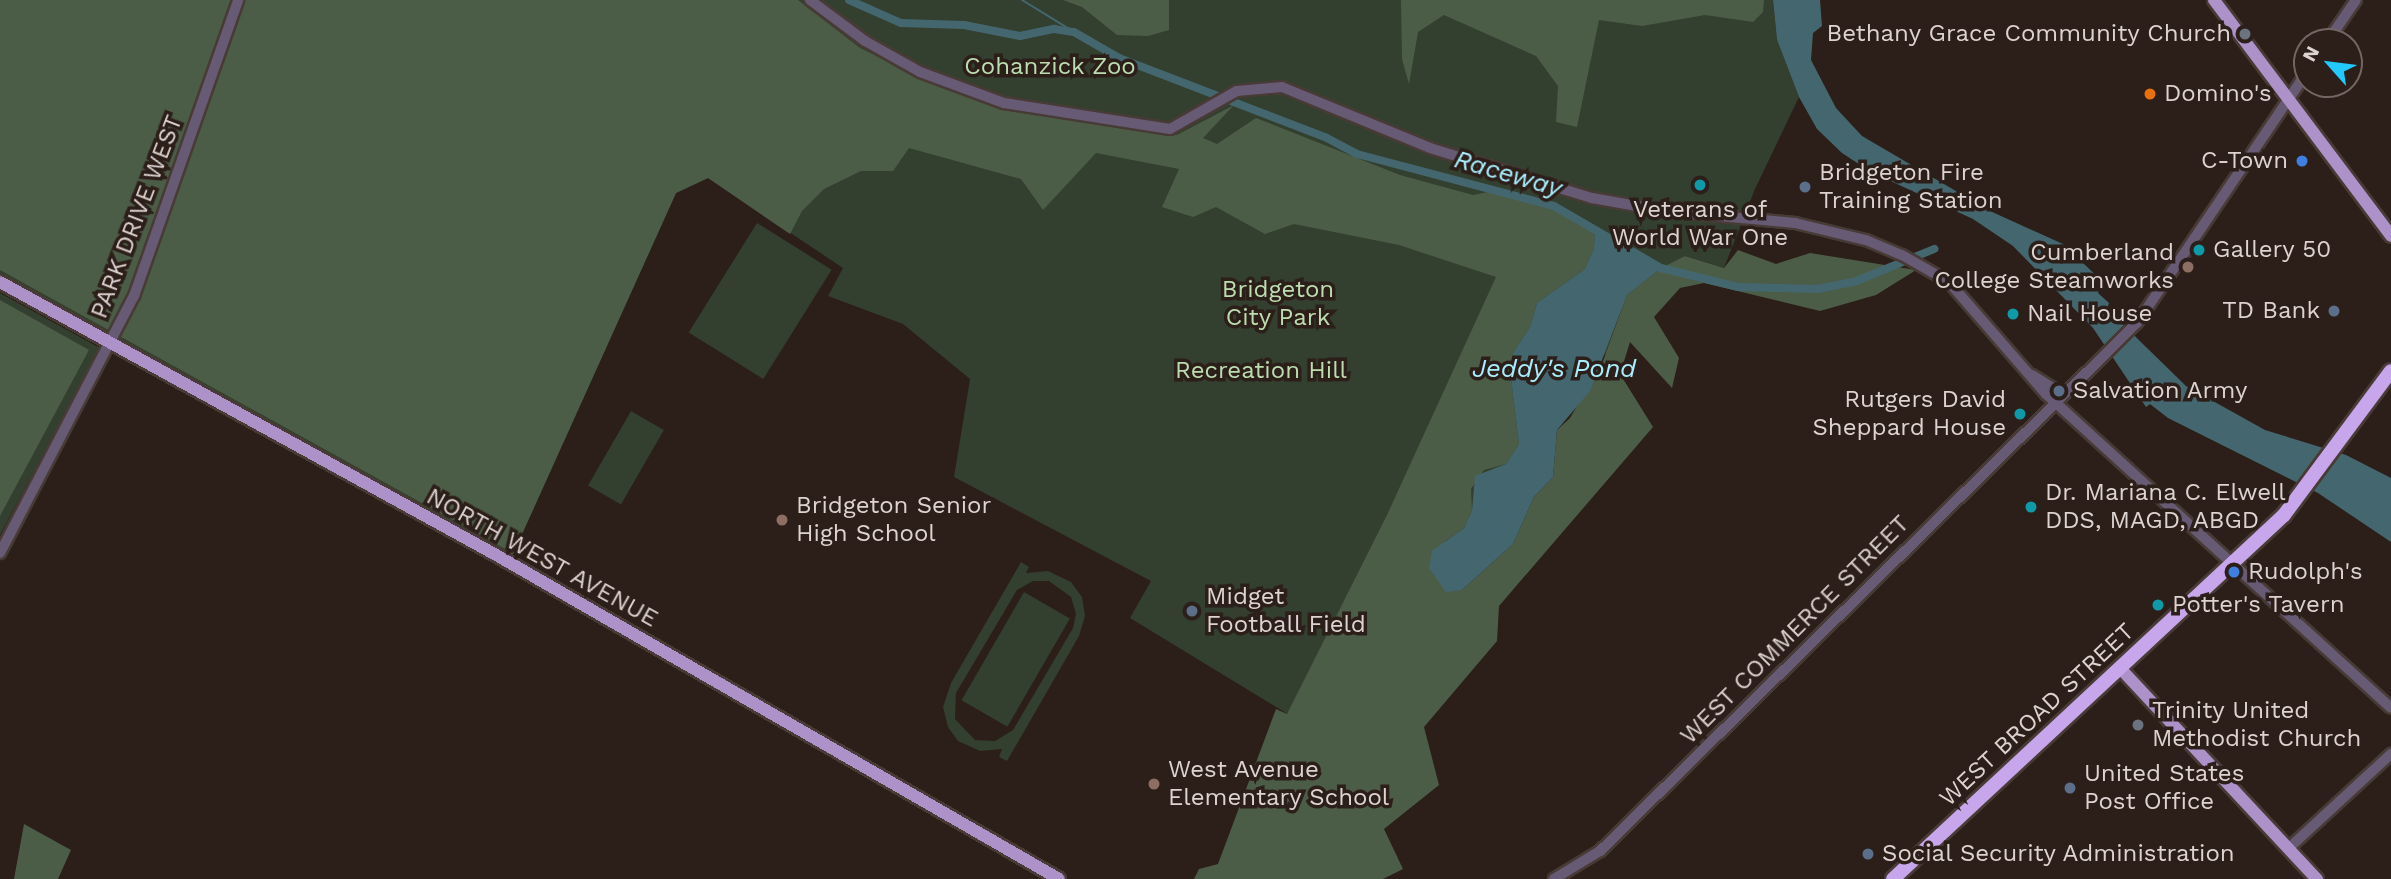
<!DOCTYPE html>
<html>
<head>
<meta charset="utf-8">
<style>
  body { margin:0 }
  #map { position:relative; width:2391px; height:879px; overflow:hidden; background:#2c1e19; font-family:"Work Sans",sans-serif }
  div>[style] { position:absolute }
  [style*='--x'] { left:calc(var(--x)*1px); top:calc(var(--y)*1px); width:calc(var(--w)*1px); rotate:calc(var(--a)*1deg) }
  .green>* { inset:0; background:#333f2f; transform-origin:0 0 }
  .forest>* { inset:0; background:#4c5d47 }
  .water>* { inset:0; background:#44676f }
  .stream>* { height:2px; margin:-1px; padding:0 1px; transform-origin:1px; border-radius:1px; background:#44676f }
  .canal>* { height:8px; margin:-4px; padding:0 4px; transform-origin:4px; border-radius:4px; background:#44676f }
  .roads { filter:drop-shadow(2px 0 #483b36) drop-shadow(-2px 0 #483b36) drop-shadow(0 2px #483b36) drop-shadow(0 -2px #483b36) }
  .minor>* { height:10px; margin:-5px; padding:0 5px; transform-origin:5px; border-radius:5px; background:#675a75 }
  .major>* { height:12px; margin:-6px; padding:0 6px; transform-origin:6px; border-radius:6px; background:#ad91c9 }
  .highway>* { height:14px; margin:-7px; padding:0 7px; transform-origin:7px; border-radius:7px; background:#c8a6eb }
  .dots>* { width:19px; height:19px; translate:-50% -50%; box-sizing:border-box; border:4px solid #2c1e19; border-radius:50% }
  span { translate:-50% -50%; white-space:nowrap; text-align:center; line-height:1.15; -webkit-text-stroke:7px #2c1e19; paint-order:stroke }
  .poi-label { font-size:24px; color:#ddd3d0 }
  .right { translate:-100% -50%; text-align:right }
  .left { translate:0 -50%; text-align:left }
  .park-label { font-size:24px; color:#bbddaf }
  .street-label { font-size:24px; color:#ddd3d0 }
  .water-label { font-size:26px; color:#a9eefe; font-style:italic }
  .north { position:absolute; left:2293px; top:28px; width:70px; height:70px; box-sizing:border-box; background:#2c1e19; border:2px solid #736662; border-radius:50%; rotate:298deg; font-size:19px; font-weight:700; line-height:28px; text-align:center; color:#ddd3d0 }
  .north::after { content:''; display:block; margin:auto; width:24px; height:32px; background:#22c9fe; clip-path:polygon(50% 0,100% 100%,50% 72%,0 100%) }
</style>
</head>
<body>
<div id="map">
  <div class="green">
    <div style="clip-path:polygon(0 0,1773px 0,1777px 40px,1799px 97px,1755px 189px,1724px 268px,1685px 256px,1304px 724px,1130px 618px,1151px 581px,954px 477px,970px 379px,903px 324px,828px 296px,843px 268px,708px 178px,676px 193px,509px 563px,0 281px)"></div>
    <div style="left:757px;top:223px;width:88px;height:129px;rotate:32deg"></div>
    <div style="clip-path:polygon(0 293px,100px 348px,0 535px)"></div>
    <div style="left:631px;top:411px;width:38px;height:86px;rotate:30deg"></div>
    <div style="clip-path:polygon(evenodd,1021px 562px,1029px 567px,1026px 573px,1048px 571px,1071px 582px,1082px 597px,1085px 616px,1079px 636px,1007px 761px,999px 757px,1002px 749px,980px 751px,958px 741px,948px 727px,943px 707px,951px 683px,1021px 562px,1049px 581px,1071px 597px,1076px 614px,1073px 628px,1013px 730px,995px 741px,975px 740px,955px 719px,956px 693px,1017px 590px,1033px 581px,1049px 581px)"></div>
    <div style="left:1024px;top:592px;width:53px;height:125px;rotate:30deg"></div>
  </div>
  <div class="forest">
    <div style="clip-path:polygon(0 0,798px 0,860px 48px,926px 80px,999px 107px,1177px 135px,1234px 105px,1203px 138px,1217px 144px,1256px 118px,1400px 175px,1473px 195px,1488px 192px,1554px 206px,1595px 230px,1594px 248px,1585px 269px,1537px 303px,1530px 327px,1513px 353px,1510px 371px,1519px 444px,1506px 464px,1484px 470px,1471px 489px,1472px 511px,1464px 528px,1444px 542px,1462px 590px,1513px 544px,1534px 497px,1553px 477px,1557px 430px,1570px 418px,1603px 361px,1627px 295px,1661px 268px,1685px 256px,1724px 268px,1738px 250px,1776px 264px,1810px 253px,1916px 270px,1876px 295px,1820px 311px,1704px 283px,1680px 288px,1654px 317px,1679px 358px,1672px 388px,1630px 342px,1620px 374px,1653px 427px,1499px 606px,1497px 641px,1424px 727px,1439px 785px,1384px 829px,1403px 869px,1383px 879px,1194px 879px,1199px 869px,1218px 864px,1276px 709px,1287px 714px,1387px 515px,1496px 277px,1399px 245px,1294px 224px,1265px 234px,1216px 207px,1193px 217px,1162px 207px,1179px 169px,1096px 153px,1043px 210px,1021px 179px,909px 148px,893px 171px,861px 171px,824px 189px,802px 211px,790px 234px,708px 178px,676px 193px,509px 563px,507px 550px,0 270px)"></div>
    <div style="clip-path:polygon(1063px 0,1169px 0,1169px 30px,1148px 36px,1117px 35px,1082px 7px)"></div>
    <div style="clip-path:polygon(1401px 0,1764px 0,1763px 12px,1753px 22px,1705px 15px,1642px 26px,1599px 20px,1577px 127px,1556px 122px,1558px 86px,1536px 56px,1444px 15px,1418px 32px,1409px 84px,1402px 59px)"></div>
    <div style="clip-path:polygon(0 300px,89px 350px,0 516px)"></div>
    <div style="clip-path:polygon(24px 824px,71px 850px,58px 879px,14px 879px)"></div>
  </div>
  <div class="water">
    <div style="clip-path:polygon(1773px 0,1820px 0,1822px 26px,1813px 33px,1811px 60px,1836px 108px,1862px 136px,1990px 211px,2063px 244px,2103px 282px,2098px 293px,2109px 303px,2107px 309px,2186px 386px,2265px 430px,2346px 455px,2391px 478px,2391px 542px,2318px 493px,2168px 418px,2150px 404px,2146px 407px,2093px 328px,2013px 246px,1973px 219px,1871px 172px,1842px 153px,1817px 129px,1799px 97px,1777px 40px)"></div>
    <div style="clip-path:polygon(1595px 230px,1661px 268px,1627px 295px,1590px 391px,1557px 430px,1553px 477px,1534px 497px,1513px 544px,1462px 590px,1446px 592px,1429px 568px,1432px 551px,1464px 528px,1472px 511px,1475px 476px,1506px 464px,1519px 444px,1510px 371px,1513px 353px,1530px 327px,1537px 303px,1585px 269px,1594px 248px)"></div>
  </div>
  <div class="stream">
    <div style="--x:1022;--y:0;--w:61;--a:31.6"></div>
  </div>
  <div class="canal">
    <div style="--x:849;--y:0;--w:57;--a:23.9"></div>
    <div style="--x:901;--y:23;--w:63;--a:1.8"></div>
    <div style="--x:964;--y:25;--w:57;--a:11.1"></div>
    <div style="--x:1020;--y:36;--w:35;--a:-12"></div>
    <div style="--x:1054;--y:29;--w:20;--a:9"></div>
    <div style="--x:1074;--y:32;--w:52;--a:30"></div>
    <div style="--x:1119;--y:58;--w:221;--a:21"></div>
    <div style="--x:1325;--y:137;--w:36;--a:28"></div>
    <div style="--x:1357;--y:154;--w:204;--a:14.8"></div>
    <div style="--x:1554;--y:206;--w:124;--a:30.1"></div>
    <div style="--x:1661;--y:268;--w:79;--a:13.9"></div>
    <div style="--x:1738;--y:287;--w:79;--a:1.5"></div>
    <div style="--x:1817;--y:289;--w:38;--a:-11"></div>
    <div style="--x:1854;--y:282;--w:87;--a:-22.4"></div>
  </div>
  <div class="roads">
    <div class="minor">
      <div style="--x:810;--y:0;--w:69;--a:36.7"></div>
      <div style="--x:865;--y:41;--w:63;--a:29.4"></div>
      <div style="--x:920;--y:72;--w:90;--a:20.3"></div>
      <div style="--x:1004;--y:103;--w:168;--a:8.9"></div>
      <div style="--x:1170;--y:129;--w:77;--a:-29.6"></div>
      <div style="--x:1237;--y:91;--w:45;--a:-5.1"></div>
      <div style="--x:1282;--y:87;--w:160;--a:22.4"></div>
      <div style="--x:1430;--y:148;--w:170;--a:17.2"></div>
      <div style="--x:1592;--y:198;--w:74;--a:10.1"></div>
      <div style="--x:1665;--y:211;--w:131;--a:5.3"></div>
      <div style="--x:1795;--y:223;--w:73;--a:13.5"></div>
      <div style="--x:1866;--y:240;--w:39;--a:23"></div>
      <div style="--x:1902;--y:255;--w:54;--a:29.9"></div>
      <div style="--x:1949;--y:282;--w:148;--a:49.1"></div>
      <div style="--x:2046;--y:394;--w:466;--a:42.3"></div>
      <div style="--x:2327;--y:42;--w:51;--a:-55.4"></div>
      <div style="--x:2032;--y:375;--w:25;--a:32"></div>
      <div style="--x:2053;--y:388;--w:14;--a:73"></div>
      <div style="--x:0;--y:553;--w:290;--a:-62.5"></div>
      <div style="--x:134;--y:296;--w:314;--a:-70.6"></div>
      <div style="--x:2289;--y:848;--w:139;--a:-42.7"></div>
      <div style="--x:1554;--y:879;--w:54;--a:-31.3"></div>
      <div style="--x:1600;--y:851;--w:753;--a:-44.52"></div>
      <div style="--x:2137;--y:323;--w:303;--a:-55.9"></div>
    </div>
    <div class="major">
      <div style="--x:2214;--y:0;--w:295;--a:53.1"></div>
      <div style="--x:0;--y:282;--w:568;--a:28.82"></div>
      <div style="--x:498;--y:556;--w:647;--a:29.93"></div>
      <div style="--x:2120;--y:668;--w:289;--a:47"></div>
    </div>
    <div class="highway">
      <div style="--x:1893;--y:879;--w:534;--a:-42.95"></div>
      <div style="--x:2284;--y:515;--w:179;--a:-53.4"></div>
    </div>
  </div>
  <div class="dots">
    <div style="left:2245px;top:34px;background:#6b7280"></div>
    <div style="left:2150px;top:94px;background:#e8710a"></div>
    <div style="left:2302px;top:161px;background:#3f7fe0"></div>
    <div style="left:1700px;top:185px;background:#0f9aa8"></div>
    <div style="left:1805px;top:187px;background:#5c6f8a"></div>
    <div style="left:2199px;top:250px;background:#0f9aa8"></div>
    <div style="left:2188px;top:267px;background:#8d6e63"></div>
    <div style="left:2334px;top:311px;background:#5c6f8a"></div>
    <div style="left:2013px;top:314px;background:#0f9aa8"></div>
    <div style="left:2059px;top:391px;background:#5c6f8a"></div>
    <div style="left:2020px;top:414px;background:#0f9aa8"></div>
    <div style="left:2031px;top:507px;background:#0f9aa8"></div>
    <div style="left:782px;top:520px;background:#8d6e63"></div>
    <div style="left:2234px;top:572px;background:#3f7fe0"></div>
    <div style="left:2158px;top:605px;background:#0f9aa8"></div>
    <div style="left:1192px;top:611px;background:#5c6f8a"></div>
    <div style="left:2138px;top:725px;background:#6b7280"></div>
    <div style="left:1154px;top:784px;background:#8d6e63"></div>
    <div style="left:2070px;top:788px;background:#5c6f8a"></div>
    <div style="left:1868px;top:854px;background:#5c6f8a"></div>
  </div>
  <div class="poi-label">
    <span class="right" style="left:2231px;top:34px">Bethany Grace Community Church</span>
    <span class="left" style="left:2164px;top:94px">Domino's</span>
    <span class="right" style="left:2288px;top:161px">C-Town</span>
    <span class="left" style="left:1819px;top:187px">Bridgeton Fire<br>Training Station</span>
    <span style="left:1700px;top:224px">Veterans of<br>World War One</span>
    <span class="left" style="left:2213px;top:250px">Gallery 50</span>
    <span class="right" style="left:2174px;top:267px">Cumberland<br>College Steamworks</span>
    <span class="right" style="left:2320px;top:311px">TD Bank</span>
    <span class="left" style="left:2027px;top:314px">Nail House</span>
    <span class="left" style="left:2073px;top:391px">Salvation Army</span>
    <span class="right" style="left:2006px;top:414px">Rutgers David<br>Sheppard House</span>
    <span class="left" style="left:2045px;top:507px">Dr. Mariana C. Elwell<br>DDS, MAGD, ABGD</span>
    <span class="left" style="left:796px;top:520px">Bridgeton Senior<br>High School</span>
    <span class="left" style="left:2248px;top:572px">Rudolph's</span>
    <span class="left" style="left:1206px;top:611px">Midget<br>Football Field</span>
    <span class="left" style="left:2172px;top:605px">Potter's Tavern</span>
    <span class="left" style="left:2152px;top:725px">Trinity United<br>Methodist Church</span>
    <span class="left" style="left:1168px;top:784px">West Avenue<br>Elementary School</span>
    <span class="left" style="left:2084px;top:788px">United States<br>Post Office</span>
    <span class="left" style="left:1882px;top:854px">Social Security Administration</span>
  </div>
  <div class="park-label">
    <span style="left:1050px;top:67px">Cohanzick Zoo</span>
    <span style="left:1278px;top:304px">Bridgeton<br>City Park</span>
    <span style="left:1261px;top:371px">Recreation Hill</span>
  </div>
  <div class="street-label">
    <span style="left:137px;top:217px;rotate:-69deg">PARK DRIVE WEST</span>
    <span style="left:542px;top:558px;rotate:29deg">NORTH WEST AVENUE</span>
    <span style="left:1795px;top:630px;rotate:-45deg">WEST COMMERCE STREET</span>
    <span style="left:2037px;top:715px;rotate:-43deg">WEST BROAD STREET</span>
  </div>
  <div class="water-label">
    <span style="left:1508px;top:174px;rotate:16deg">Raceway</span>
    <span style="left:1554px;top:369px">Jeddy's Pond</span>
  </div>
  <div class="north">N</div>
</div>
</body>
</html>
